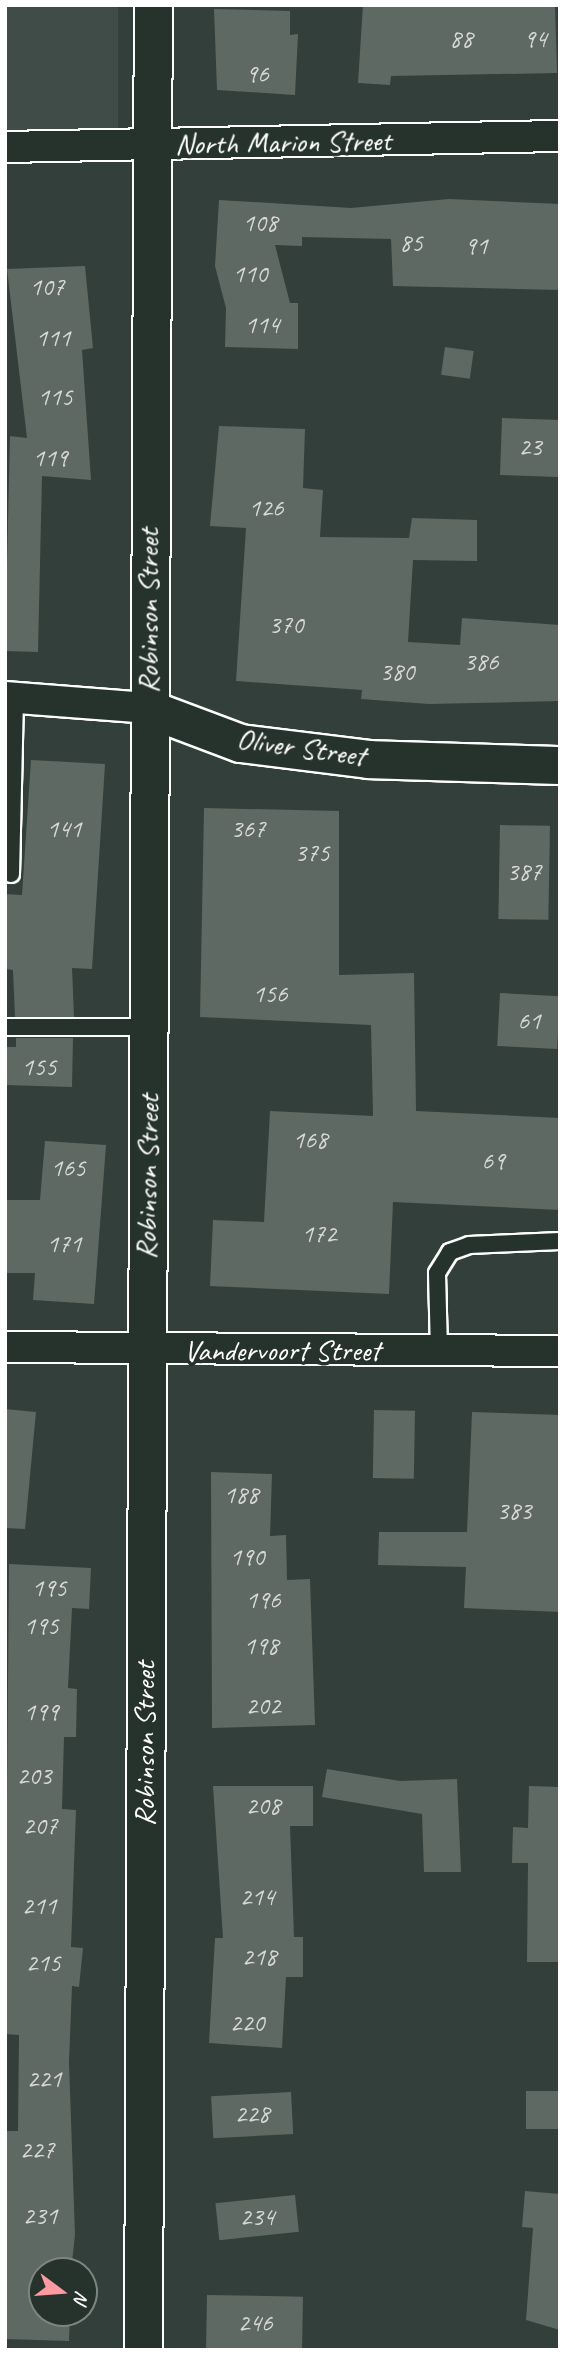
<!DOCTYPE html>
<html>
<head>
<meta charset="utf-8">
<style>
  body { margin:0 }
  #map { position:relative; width:565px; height:2355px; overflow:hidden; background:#333f3a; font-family:Caveat,sans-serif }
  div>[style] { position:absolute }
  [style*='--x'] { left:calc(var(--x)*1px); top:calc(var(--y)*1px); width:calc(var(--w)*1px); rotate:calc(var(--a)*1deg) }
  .built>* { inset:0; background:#404c47; transform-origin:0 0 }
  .building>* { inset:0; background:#5f6964; transform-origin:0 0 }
  .roads { filter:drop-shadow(2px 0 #fff) drop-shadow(-2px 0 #fff) drop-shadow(0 2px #fff) drop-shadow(0 -2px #fff) }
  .service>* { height:16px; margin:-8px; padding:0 8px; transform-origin:8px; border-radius:8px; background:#26332d }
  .minor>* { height:30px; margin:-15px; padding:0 15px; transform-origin:15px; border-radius:15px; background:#26332d }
  .tertiary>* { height:37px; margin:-18.5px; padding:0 18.5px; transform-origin:18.5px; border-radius:18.5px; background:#26332d }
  span { translate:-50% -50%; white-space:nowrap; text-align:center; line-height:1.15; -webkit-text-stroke:7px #26332d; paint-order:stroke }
  .number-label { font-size:26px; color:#d7dad8 }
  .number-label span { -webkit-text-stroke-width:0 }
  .street-label { font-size:30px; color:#fff }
  .frame { position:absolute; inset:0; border:7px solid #fff; pointer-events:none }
  .north { position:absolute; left:28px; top:2257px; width:70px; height:70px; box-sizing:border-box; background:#26332d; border:2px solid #7d8581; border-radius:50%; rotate:106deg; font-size:19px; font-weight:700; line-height:28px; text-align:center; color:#fff }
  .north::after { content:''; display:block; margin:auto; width:24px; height:32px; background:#ff9aa2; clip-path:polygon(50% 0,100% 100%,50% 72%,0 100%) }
</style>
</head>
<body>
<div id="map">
  <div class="built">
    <div style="left:5px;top:5px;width:113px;height:138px"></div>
  </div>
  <div class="building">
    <div style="clip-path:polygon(363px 5px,555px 5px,557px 73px,391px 76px,390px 85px,358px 83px)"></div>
    <div style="clip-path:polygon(214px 9px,290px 11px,290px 35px,298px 34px,295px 95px,217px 90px)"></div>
    <div style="clip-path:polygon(449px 199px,560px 204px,560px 290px,393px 286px,391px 239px,302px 237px,302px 246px,275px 245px,290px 303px,298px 303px,298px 349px,225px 347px,226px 308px,215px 266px,219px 200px,351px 208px)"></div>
    <div style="clip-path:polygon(85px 266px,93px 348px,82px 350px,91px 480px,42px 476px,38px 652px,5px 651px,10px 436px,27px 438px,7px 269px)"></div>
    <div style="left:445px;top:347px;width:29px;height:28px;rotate:8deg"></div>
    <div style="left:502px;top:418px;width:58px;height:57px;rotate:2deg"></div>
    <div style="clip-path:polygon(219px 426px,305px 429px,303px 488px,323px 490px,320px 537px,409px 538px,412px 518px,477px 520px,477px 561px,413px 560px,408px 642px,460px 645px,462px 618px,560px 625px,560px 701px,429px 704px,361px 699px,362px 690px,236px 681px,246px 528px,210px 526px)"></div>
    <div style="clip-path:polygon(31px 760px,105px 764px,92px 969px,72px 968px,74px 1017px,15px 1017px,13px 970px,5px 969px,5px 894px,22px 895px)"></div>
    <div style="clip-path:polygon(204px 808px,339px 811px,339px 975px,414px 973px,416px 1111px,560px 1118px,560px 1210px,393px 1202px,389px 1294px,210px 1286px,213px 1220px,264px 1222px,270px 1111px,373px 1116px,371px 1025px,200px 1017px)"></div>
    <div style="left:500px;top:825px;width:50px;height:94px;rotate:1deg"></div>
    <div style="left:500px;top:993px;width:60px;height:53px;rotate:3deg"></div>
    <div style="clip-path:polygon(16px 1038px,73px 1038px,72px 1087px,5px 1085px,5px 1047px,16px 1047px)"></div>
    <div style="clip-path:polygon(45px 1141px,106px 1145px,94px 1304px,33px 1300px,35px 1273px,5px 1273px,5px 1200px,40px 1200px)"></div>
    <div style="clip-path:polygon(5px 1409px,36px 1412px,25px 1529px,5px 1528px)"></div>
    <div style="left:374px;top:1410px;width:41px;height:68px;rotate:1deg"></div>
    <div style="clip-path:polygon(472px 1412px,560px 1415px,560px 1612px,464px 1608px,466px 1567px,378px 1565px,379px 1532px,467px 1532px)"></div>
    <div style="clip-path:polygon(211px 1472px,272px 1474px,270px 1536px,286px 1535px,287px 1580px,310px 1579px,315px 1725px,212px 1728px)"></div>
    <div style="clip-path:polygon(9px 1564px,91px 1568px,89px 1609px,72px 1608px,68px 1688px,77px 1689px,76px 1737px,64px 1737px,62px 1809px,76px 1810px,71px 1947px,83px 1948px,79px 1987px,72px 1986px,69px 2062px,75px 2235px,71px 2271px,42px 2271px,42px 2313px,70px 2313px,69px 2341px,5px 2339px,5px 2131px,18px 2131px,19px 2035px,5px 2034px)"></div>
    <div style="clip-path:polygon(327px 1769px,400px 1781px,457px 1779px,461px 1872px,424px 1872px,422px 1814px,322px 1797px)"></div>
    <div style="clip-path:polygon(213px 1786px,313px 1786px,313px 1826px,290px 1826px,294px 1937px,303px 1937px,303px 1977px,286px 1977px,282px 2048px,209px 2043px,215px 1938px,223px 1938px)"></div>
    <div style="clip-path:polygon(529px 1786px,560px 1787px,560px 1962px,527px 1962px,528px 1863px,512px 1863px,513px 1827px,528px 1828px)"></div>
    <div style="left:526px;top:2091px;width:34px;height:38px"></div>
    <div style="left:291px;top:2092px;width:42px;height:80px;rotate:87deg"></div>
    <div style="clip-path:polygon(525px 2191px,560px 2194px,560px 2330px,526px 2320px,533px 2228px,522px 2227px)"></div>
    <div style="left:295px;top:2195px;width:37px;height:80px;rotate:84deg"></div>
    <div style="left:207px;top:2295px;width:96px;height:55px;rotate:1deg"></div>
  </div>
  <div class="roads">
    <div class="service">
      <div style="--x:11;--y:874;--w:177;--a:-88.7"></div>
      <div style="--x:5;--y:1027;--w:145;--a:0"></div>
      <div style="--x:439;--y:1350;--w:77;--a:-91.5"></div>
      <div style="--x:437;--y:1273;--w:25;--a:-58"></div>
      <div style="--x:450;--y:1252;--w:20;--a:-20"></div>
      <div style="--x:469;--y:1245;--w:91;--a:-2.5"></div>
    </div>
    <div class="minor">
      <div style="--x:5;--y:147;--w:555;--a:-1.14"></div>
      <div style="--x:5;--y:697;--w:142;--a:4.4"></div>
      <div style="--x:5;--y:1347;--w:555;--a:0.41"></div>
    </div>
    <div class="tertiary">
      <div style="--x:147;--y:708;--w:99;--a:20.6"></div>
      <div style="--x:240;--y:743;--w:129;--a:7.1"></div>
      <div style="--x:368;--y:759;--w:192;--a:1.8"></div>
      <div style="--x:143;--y:2350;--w:2345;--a:-89.76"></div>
    </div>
  </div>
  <div class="number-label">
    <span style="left:461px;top:39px">88</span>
    <span style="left:535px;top:39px">94</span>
    <span style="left:257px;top:74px">96</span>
    <span style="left:260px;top:223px">108</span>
    <span style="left:411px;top:243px">85</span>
    <span style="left:476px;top:246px">91</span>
    <span style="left:250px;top:274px">110</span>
    <span style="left:47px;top:287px">107</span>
    <span style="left:262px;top:325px">114</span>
    <span style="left:53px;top:338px">111</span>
    <span style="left:55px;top:397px">115</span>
    <span style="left:530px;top:447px">23</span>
    <span style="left:50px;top:458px">119</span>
    <span style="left:266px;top:508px">126</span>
    <span style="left:286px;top:625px">370</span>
    <span style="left:481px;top:662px">386</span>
    <span style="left:397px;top:672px">380</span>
    <span style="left:64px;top:829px">141</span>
    <span style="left:248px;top:829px">367</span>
    <span style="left:312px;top:853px">375</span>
    <span style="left:524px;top:872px">387</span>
    <span style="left:270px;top:994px">156</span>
    <span style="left:529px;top:1021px">61</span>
    <span style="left:39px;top:1067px">155</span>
    <span style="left:310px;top:1140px">168</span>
    <span style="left:493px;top:1161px">69</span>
    <span style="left:68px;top:1168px">165</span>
    <span style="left:319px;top:1234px">172</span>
    <span style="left:64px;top:1244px">171</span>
    <span style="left:241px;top:1495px">188</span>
    <span style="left:514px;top:1511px">383</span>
    <span style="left:247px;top:1557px">190</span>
    <span style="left:49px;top:1588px">195</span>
    <span style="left:263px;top:1600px">196</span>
    <span style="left:41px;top:1626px">195</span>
    <span style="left:261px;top:1646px">198</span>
    <span style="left:263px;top:1706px">202</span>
    <span style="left:41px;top:1712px">199</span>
    <span style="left:34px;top:1776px">203</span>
    <span style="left:263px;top:1806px">208</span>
    <span style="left:40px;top:1826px">207</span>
    <span style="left:257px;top:1897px">214</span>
    <span style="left:39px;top:1906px">211</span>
    <span style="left:259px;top:1957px">218</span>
    <span style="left:43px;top:1963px">215</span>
    <span style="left:247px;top:2023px">220</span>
    <span style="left:44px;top:2079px">221</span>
    <span style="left:252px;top:2114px">228</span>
    <span style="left:37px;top:2150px">227</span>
    <span style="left:40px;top:2216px">231</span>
    <span style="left:257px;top:2217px">234</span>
    <span style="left:255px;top:2323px">246</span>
  </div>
  <div class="street-label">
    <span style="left:283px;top:142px;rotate:-1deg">North Marion Street</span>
    <span style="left:148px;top:611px;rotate:-90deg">Robinson Street</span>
    <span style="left:301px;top:747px;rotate:8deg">Oliver Street</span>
    <span style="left:147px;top:1177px;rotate:-89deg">Robinson Street</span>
    <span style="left:282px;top:1350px">Vandervoort Street</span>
    <span style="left:144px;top:1744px;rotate:-90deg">Robinson Street</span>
  </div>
  <div class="frame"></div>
  <div class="north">N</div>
</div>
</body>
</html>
